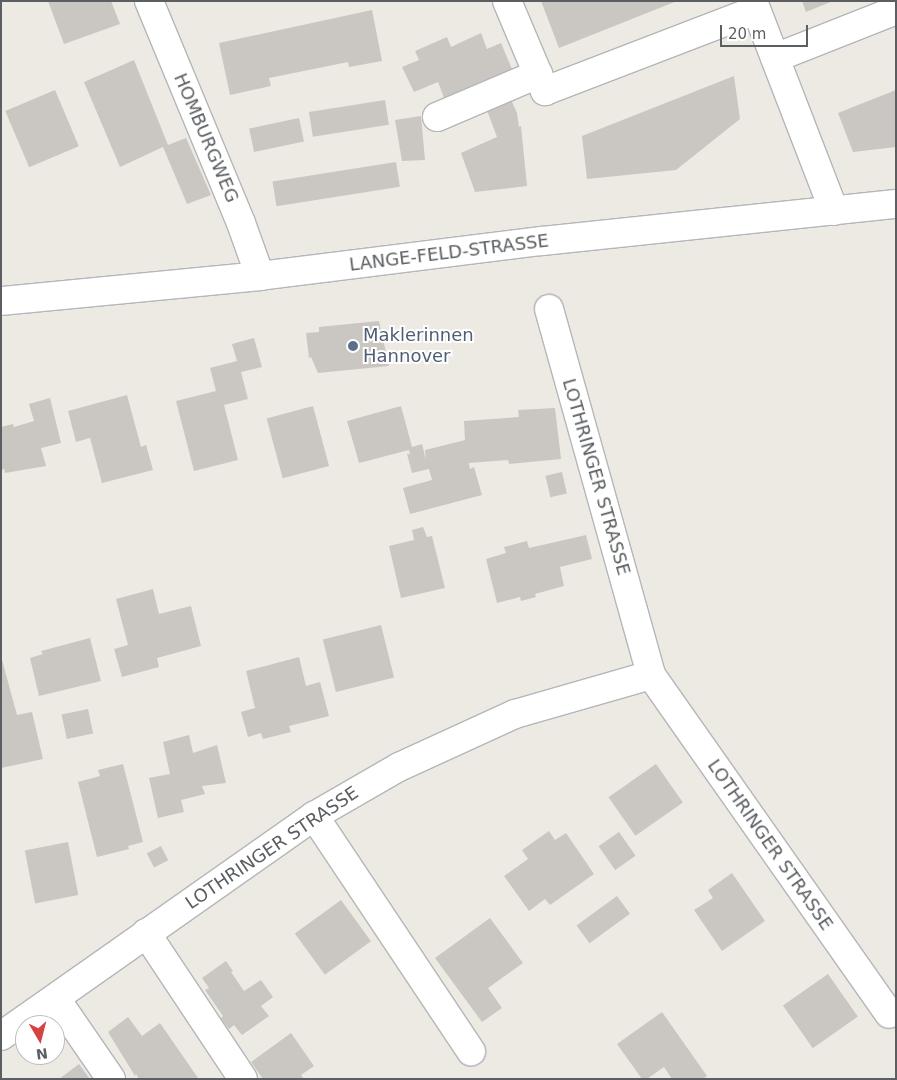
<!DOCTYPE html>
<html>
<head>
<meta charset="utf-8">
<style>
  body { margin:0 }
  #map { position:relative; width:897px; height:1080px; overflow:hidden; background:#eceae3; font-family:"DejaVu Sans",sans-serif }
  div>[style] { position:absolute }
  [style*='--x'] { left:calc(var(--x)*1px); top:calc(var(--y)*1px); width:calc(var(--w)*1px); rotate:calc(var(--a)*1deg) }
  .building>* { inset:0; background:#cac7c2; transform-origin:0 0 }
  .roads { filter:drop-shadow(1px 0 #b4b6b9) drop-shadow(-1px 0 #b4b6b9) drop-shadow(0 1px #b4b6b9) drop-shadow(0 -1px #b4b6b9) }
  .minor>* { height:28px; margin:-14px; padding:0 14px; transform-origin:14px; border-radius:14px; background:#fff }
  .dots>* { width:14px; height:14px; translate:-50% -50%; box-sizing:border-box; border:2px solid #fff; border-radius:50% }
  span { translate:-50% -50%; white-space:nowrap; text-align:center; line-height:1.15; -webkit-text-stroke:4px #fff; paint-order:stroke }
  .street-label { font-size:18px; color:#5b5f62 }
  .service-label { font-size:18px; color:#4e5e75 }
  .left { translate:0 -50%; text-align:left }
  .frame { position:absolute; inset:0; border:2px solid #5b5f62; pointer-events:none }
  .north { position:absolute; left:15px; top:1015px; width:50px; height:50px; box-sizing:border-box; background:#fff; border:1px solid #bdbfc0; border-radius:50%; rotate:172deg; font-size:14px; font-weight:700; line-height:20px; text-align:center; color:#5b5f62 }
  .north::after { content:''; display:block; margin:auto; width:18px; height:22px; background:#d54340; clip-path:polygon(50% 0,100% 100%,50% 72%,0 100%) }
  .scale { position:absolute; left:720px; top:25px; width:88px; height:22px; box-sizing:border-box; border:2px solid #5b5f62; border-top:0; padding-left:6px; font-size:15px; line-height:18px; white-space:nowrap; color:#5b5f62; -webkit-text-stroke:4px #fff; paint-order:stroke }
</style>
</head>
<body>
<div id="map">
  <div class="building">
    <div style="clip-path:polygon(48px 1px,111px 1px,120px 24px,64px 44px)"></div>
    <div style="clip-path:polygon(541px 1px,677px 1px,559px 48px)"></div>
    <div style="clip-path:polygon(802px 1px,833px 1px,806px 12px)"></div>
    <div style="clip-path:polygon(372px 10px,382px 61px,349px 67px,348px 62px,269px 78px,271px 86px,230px 95px,219px 43px)"></div>
    <div style="clip-path:polygon(481px 33px,487px 49px,501px 43px,512px 69px,444px 98px,438px 82px,414px 92px,402px 67px,419px 60px,415px 51px,447px 37px,451px 47px)"></div>
    <div style="clip-path:polygon(134px 60px,168px 145px,186px 138px,211px 195px,187px 204px,163px 147px,120px 167px,84px 82px)"></div>
    <div style="clip-path:polygon(734px 76px,740px 119px,676px 170px,587px 179px,582px 136px)"></div>
    <div style="left:55px;top:90px;width:61px;height:54px;rotate:67deg"></div>
    <div style="clip-path:polygon(896px 90px,896px 147px,853px 152px,838px 113px)"></div>
    <div style="clip-path:polygon(509px 95px,517px 113px,519px 127px,521px 126px,527px 186px,475px 192px,461px 153px,497px 137px,485px 105px)"></div>
    <div style="left:385px;top:100px;width:25px;height:77px;rotate:81deg"></div>
    <div style="clip-path:polygon(421px 116px,425px 160px,402px 161px,395px 120px)"></div>
    <div style="left:299px;top:118px;width:24px;height:51px;rotate:78deg"></div>
    <div style="left:396px;top:162px;width:25px;height:125px;rotate:81deg"></div>
    <div style="clip-path:polygon(379px 321px,389px 366px,318px 373px,311px 357px,309px 358px,306px 333px,319px 332px,319px 327px)"></div>
    <div style="clip-path:polygon(254px 338px,262px 367px,241px 372px,248px 399px,224px 405px,238px 460px,194px 471px,176px 401px,216px 391px,210px 368px,237px 361px,232px 344px)"></div>
    <div style="clip-path:polygon(127px 395px,141px 447px,146px 445px,153px 470px,102px 483px,90px 438px,76px 442px,68px 411px)"></div>
    <div style="clip-path:polygon(50px 398px,61px 443px,41px 448px,46px 466px,5px 473px,4px 469px,1px 470px,1px 427px,13px 424px,14px 427px,34px 421px,29px 404px)"></div>
    <div style="left:313px;top:406px;width:62px;height:48px;rotate:75deg"></div>
    <div style="clip-path:polygon(401px 406px,412px 447px,422px 444px,426px 460px,425px 450px,465px 440px,464px 421px,519px 417px,518px 410px,555px 408px,561px 459px,509px 464px,508px 460px,469px 463px,470px 469px,474px 467px,482px 495px,410px 514px,403px 488px,432px 480px,429px 469px,412px 473px,407px 454px,410px 454px,409px 450px,359px 463px,347px 421px)"></div>
    <div style="left:562px;top:472px;width:22px;height:17px;rotate:77deg"></div>
    <div style="clip-path:polygon(423px 527px,427px 537px,432px 536px,445px 588px,401px 598px,389px 546px,414px 540px,412px 530px)"></div>
    <div style="clip-path:polygon(586px 535px,592px 559px,560px 567px,564px 586px,535px 594px,536px 597px,521px 601px,520px 597px,497px 603px,486px 559px,506px 553px,504px 547px,527px 541px,529px 548px)"></div>
    <div style="clip-path:polygon(153px 589px,159px 614px,191px 606px,201px 646px,157px 658px,159px 667px,122px 677px,114px 649px,128px 645px,116px 599px)"></div>
    <div style="left:381px;top:625px;width:54px;height:60px;rotate:76deg"></div>
    <div style="clip-path:polygon(90px 638px,101px 681px,39px 696px,30px 658px,43px 654px,41px 651px)"></div>
    <div style="clip-path:polygon(1px 656px,17px 715px,32px 712px,43px 759px,1px 768px)"></div>
    <div style="clip-path:polygon(299px 657px,306px 686px,320px 682px,329px 716px,289px 726px,291px 732px,263px 739px,261px 733px,248px 737px,241px 712px,255px 708px,246px 671px)"></div>
    <div style="left:88px;top:709px;width:25px;height:27px;rotate:78deg"></div>
    <div style="clip-path:polygon(189px 735px,193px 753px,217px 745px,226px 783px,202px 786px,205px 794px,181px 800px,184px 812px,158px 818px,149px 778px,170px 774px,163px 742px)"></div>
    <div style="clip-path:polygon(123px 764px,143px 842px,128px 846px,129px 849px,97px 857px,78px 782px,100px 776px,98px 770px)"></div>
    <div style="left:656px;top:764px;width:47px;height:58px;rotate:55deg"></div>
    <div style="clip-path:polygon(549px 831px,555px 840px,566px 833px,594px 874px,550px 905px,545px 899px,529px 911px,504px 876px,528px 859px,522px 850px)"></div>
    <div style="left:619px;top:832px;width:29px;height:25px;rotate:55deg"></div>
    <div style="left:68px;top:842px;width:54px;height:44px;rotate:79deg"></div>
    <div style="left:161px;top:846px;width:16px;height:16px;rotate:63deg"></div>
    <div style="clip-path:polygon(732px 873px,765px 921px,722px 951px,694px 910px,713px 898px,708px 890px)"></div>
    <div style="left:617px;top:896px;width:22px;height:50px;rotate:54deg"></div>
    <div style="left:341px;top:900px;width:51px;height:57px;rotate:54deg"></div>
    <div style="clip-path:polygon(490px 918px,523px 963px,488px 988px,502px 1008px,482px 1022px,435px 958px)"></div>
    <div style="clip-path:polygon(226px 961px,233px 971px,231px 972px,244px 991px,261px 980px,273px 997px,261px 1006px,269px 1016px,242px 1035px,234px 1025px,229px 1029px,221px 1018px,223px 1016px,205px 990px,209px 988px,202px 978px)"></div>
    <div style="left:828px;top:974px;width:52px;height:55px;rotate:55deg"></div>
    <div style="clip-path:polygon(662px 1012px,707px 1076px,703px 1079px,672px 1079px,664px 1067px,647px 1079px,642px 1079px,617px 1044px)"></div>
    <div style="clip-path:polygon(128px 1017px,142px 1036px,160px 1023px,198px 1078px,139px 1079px,136px 1074px,135px 1076px,108px 1032px)"></div>
    <div style="clip-path:polygon(291px 1033px,314px 1066px,301px 1075px,304px 1079px,263px 1079px,251px 1062px)"></div>
    <div style="clip-path:polygon(79px 1064px,90px 1079px,59px 1079px)"></div>
  </div>
  <div class="roads">
    <div class="minor">
      <div style="--x:149;--y:1;--w:240;--a:67.5"></div>
      <div style="--x:241;--y:223;--w:56;--a:70.3"></div>
      <div style="--x:507;--y:1;--w:98;--a:67.1"></div>
      <div style="--x:545;--y:91;--w:226;--a:-21"></div>
      <div style="--x:753;--y:1;--w:225;--a:68.9"></div>
      <div style="--x:775;--y:58;--w:130;--a:-21.6"></div>
      <div style="--x:437;--y:117;--w:110;--a:-23.1"></div>
      <div style="--x:1;--y:301;--w:260;--a:-5.5"></div>
      <div style="--x:260;--y:276;--w:284;--a:-7.1"></div>
      <div style="--x:542;--y:241;--w:356;--a:-6"></div>
      <div style="--x:549;--y:309;--w:380;--a:74.4"></div>
      <div style="--x:651;--y:675;--w:414;--a:54.9"></div>
      <div style="--x:314;--y:816;--w:283;--a:56.3"></div>
      <div style="--x:146;--y:933;--w:175;--a:56.4"></div>
      <div style="--x:56;--y:999;--w:97;--a:55.5"></div>
      <div style="--x:1;--y:1036;--w:383;--a:-35.1"></div>
      <div style="--x:314;--y:816;--w:98;--a:-30"></div>
      <div style="--x:399;--y:767;--w:128;--a:-24.6"></div>
      <div style="--x:515;--y:714;--w:141;--a:-16"></div>
    </div>
  </div>
  <div class="dots">
    <div style="left:353px;top:346px;background:#5c6f8a"></div>
  </div>
  <div class="street-label">
    <span style="left:206px;top:138px;rotate:67deg">HOMBURGWEG</span>
    <span style="left:449px;top:253px;rotate:-7deg">LANGE-FELD-STRASSE</span>
    <span style="left:596px;top:477px;rotate:74deg">LOTHRINGER STRASSE</span>
    <span style="left:770px;top:845px;rotate:55deg">LOTHRINGER STRASSE</span>
    <span style="left:272px;top:848px;rotate:-34deg">LOTHRINGER STRASSE</span>
  </div>
  <div class="service-label">
    <span class="left" style="left:363px;top:346px">Maklerinnen<br>Hannover</span>
  </div>
  <div class="frame"></div>
  <div class="north">N</div>
  <div class="scale">20 m</div>
</div>
</body>
</html>
